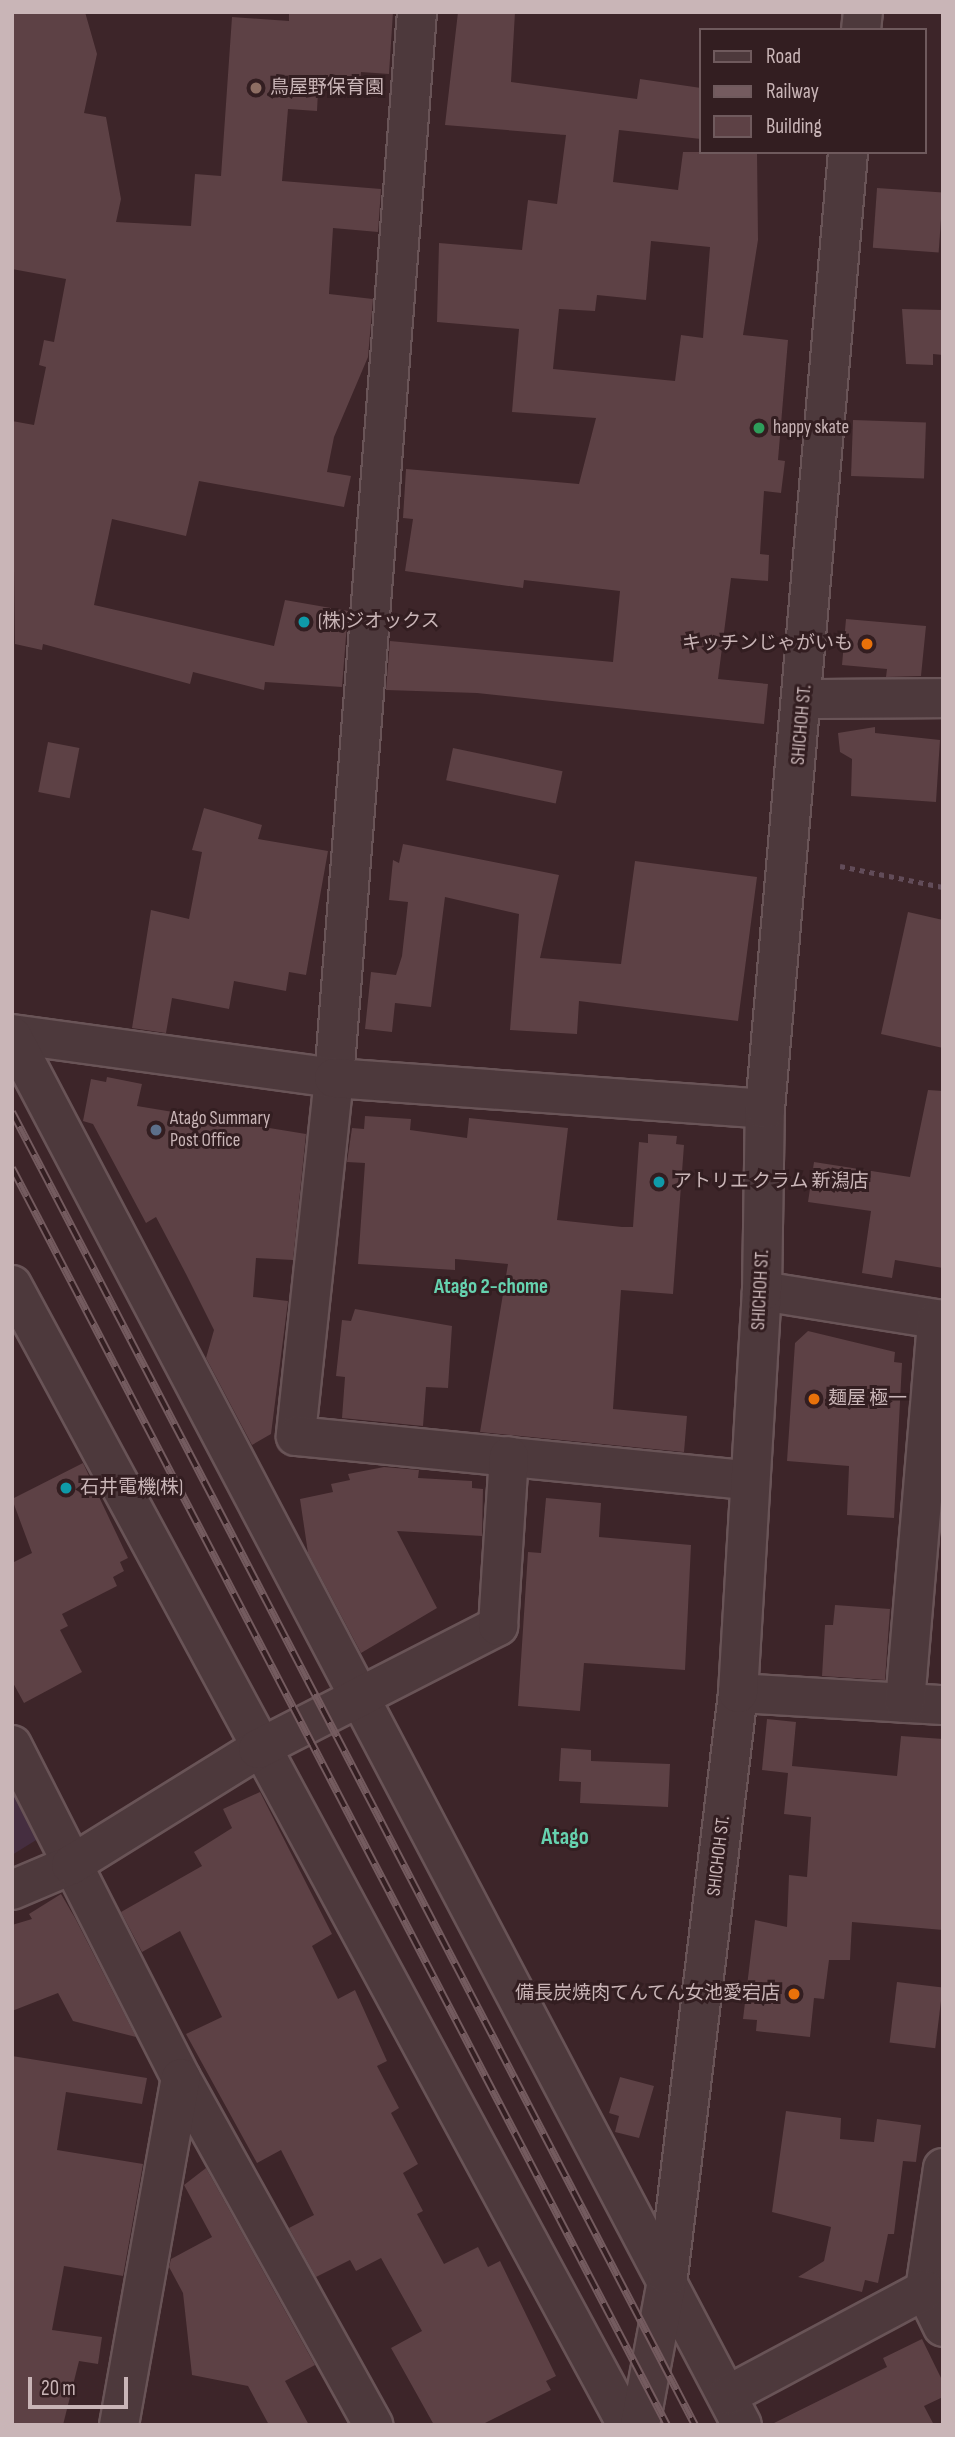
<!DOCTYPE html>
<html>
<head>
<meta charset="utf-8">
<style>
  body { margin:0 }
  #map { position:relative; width:955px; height:2437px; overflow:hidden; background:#3d2529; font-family:"Sofia Sans Condensed","Noto Sans JP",sans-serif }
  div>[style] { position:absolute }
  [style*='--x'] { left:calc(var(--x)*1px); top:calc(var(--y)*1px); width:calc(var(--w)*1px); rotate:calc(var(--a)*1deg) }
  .green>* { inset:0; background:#452e40 }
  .building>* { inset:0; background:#5d4145; transform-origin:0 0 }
  .path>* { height:4.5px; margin-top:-2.25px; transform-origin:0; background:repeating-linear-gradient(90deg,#624c59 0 5px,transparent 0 10px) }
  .roads { filter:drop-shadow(2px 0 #695457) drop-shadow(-2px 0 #695457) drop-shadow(0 2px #695457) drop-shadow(0 -2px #695457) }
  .minor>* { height:38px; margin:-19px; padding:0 19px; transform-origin:19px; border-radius:19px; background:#4d393c }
  .rail>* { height:8px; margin-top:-4px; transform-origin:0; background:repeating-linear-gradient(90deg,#331e21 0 16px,#745b5f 0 32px); box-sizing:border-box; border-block:2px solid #745b5f }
  .dots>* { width:19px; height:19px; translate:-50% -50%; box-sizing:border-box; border:4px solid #331e21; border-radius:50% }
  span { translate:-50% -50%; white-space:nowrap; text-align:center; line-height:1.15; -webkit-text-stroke:6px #331e21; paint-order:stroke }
  .poi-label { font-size:19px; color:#c9b5b7 }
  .left { translate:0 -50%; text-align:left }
  .right { translate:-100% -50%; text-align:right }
  .street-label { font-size:19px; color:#c9b5b7 }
  .neighbourhood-label { font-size:21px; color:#66d2af; font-weight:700 }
  .quarter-label { font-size:23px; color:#66d2af; font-weight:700 }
  .frame { position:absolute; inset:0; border:14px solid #c9b5b7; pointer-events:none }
  .legend { position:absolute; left:699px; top:28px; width:228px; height:126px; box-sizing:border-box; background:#331e21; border:2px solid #6f5a5d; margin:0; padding:9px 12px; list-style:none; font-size:21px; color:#c9b5b7 }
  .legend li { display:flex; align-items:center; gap:14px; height:35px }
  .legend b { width:35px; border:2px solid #6f5a5d }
  .scale { position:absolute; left:28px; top:2377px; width:100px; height:32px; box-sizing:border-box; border:4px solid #c9b5b7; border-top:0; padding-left:9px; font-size:21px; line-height:24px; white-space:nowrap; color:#c9b5b7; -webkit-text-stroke:5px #331e21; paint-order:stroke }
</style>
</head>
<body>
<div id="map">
  <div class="green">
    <div style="clip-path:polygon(12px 1781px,41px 1837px,12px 1855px)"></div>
  </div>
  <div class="building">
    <div style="clip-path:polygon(12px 12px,85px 12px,97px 54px,84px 113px,106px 117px,121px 199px,116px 222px,191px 226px,195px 174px,221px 176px,232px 17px,289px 21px,289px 12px,393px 12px,389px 74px,361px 72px,359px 94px,318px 91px,317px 111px,288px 109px,282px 181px,381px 189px,378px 232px,333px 228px,329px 294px,373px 299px,368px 357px,334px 437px,327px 472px,351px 476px,344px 507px,199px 481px,186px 536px,112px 519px,94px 605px,274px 646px,285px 600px,348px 611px,342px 687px,265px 682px,264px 690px,193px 672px,190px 684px,43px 644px,42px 650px,15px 644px,12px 421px,34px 425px,46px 367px,39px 365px,44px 340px,54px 342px,66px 279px,12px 269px)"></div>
    <div style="clip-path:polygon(evenodd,458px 12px,515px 12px,511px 82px,637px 99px,640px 79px,701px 88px,701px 139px,619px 130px,613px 182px,678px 190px,683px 152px,757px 152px,758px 240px,743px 335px,788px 340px,778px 460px,785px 461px,781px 493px,764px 491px,760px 554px,769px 555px,768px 581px,731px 578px,718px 679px,768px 684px,764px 724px,477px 693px,386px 690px,390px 641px,613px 662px,620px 591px,524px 580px,523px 588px,405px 571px,413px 519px,403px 518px,406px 469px,579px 484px,596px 418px,512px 412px,519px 329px,437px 322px,439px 243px,522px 250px,528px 200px,557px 204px,566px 135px,445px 125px,458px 12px,651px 241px,710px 247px,703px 338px,681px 335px,675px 381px,553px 369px,559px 309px,595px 311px,597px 295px,646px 300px,651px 241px)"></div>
    <div style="left:877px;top:188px;width:66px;height:60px;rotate:4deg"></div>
    <div style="clip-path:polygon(902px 309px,943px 310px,943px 355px,933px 354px,933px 365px,906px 364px)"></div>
    <div style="left:853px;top:420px;width:73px;height:56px;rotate:2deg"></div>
    <div style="clip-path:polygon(846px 619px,926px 626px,921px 676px,886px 677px,887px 669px,842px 665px)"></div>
    <div style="clip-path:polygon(875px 727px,875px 733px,940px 740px,936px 802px,851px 796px,852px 759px,840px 752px,838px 733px)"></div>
    <div style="left:48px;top:742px;width:32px;height:51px;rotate:11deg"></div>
    <div style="left:453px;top:748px;width:112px;height:33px;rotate:12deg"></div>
    <div style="clip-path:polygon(204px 808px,262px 825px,258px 839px,328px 851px,306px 975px,289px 972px,286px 991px,234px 981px,229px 1009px,172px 998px,166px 1033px,132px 1028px,151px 910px,189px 919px,202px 852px,192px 850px)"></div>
    <div style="clip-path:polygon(403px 844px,559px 875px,540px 958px,621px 964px,635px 861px,757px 877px,738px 1021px,579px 1001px,577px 1034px,510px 1030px,519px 914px,445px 897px,431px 1007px,395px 1003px,392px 1032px,365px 1029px,371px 972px,396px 975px,402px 956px,408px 902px,389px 900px,393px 860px,399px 863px)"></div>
    <div style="clip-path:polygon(908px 912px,943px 920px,943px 1048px,881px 1034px)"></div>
    <div style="clip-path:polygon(107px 1077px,142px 1084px,137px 1106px,306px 1134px,293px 1260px,256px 1258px,253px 1297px,288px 1301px,271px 1434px,252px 1445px,206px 1358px,214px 1330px,186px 1274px,156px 1217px,146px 1223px,93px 1124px,83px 1121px,91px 1079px,106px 1082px)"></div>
    <div style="clip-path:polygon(928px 1090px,943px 1091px,943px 1268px,895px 1260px,892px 1278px,862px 1273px,871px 1211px,808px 1202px,814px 1162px,910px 1177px)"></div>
    <div style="clip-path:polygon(365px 1116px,411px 1119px,410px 1130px,467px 1138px,469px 1118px,568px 1128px,557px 1220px,622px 1227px,633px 1227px,639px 1142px,648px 1143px,648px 1134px,677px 1136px,676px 1144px,684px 1145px,673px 1294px,621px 1290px,613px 1409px,687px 1416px,684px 1452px,480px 1432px,508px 1264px,455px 1259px,455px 1270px,358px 1264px,365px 1163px,347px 1162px,352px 1128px,364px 1129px)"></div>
    <div style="clip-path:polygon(355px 1309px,452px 1326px,448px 1388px,426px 1387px,423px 1426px,342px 1418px,345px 1377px,336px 1376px,342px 1320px,351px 1321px)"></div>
    <div style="clip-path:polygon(808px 1331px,895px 1352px,894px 1362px,902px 1363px,894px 1518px,847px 1515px,849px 1466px,787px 1461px,795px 1343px)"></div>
    <div style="clip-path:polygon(83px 1463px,128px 1558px,120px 1562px,124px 1571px,113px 1577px,117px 1586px,62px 1614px,68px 1626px,60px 1630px,82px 1672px,24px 1703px,12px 1681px,12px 1563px,32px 1553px,12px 1499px)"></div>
    <div style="clip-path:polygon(384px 1467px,419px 1470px,418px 1478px,472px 1481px,472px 1488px,483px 1489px,482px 1536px,397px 1531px,437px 1608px,361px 1653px,308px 1553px,300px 1499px,333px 1492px,331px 1484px,350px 1480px,348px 1474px)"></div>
    <div style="clip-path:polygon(546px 1498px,601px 1503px,599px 1537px,691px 1545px,685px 1670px,584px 1663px,580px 1711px,518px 1706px,528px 1552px,541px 1553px)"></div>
    <div style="clip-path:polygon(835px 1605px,890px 1609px,885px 1680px,822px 1676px,825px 1625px,833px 1625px)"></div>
    <div style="clip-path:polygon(767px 1719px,796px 1722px,792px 1766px,897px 1776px,901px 1736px,943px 1739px,943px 1930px,852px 1922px,850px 1960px,829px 1960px,824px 1999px,814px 1998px,810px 2037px,756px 2031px,757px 2020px,743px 2019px,755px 1920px,787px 1927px,789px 1875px,807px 1877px,811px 1817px,784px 1814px,788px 1773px,762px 1770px)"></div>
    <div style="clip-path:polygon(561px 1748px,591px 1750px,591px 1761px,670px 1764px,668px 1807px,580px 1803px,581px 1782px,559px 1781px)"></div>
    <div style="clip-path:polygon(260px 1792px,332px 1934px,312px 1946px,338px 1999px,355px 1990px,387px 2061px,377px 2066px,399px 2108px,391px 2113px,418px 2164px,403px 2173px,423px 2211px,417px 2214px,444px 2264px,478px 2247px,488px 2267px,500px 2261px,556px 2376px,546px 2381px,551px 2390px,481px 2425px,434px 2425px,391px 2348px,422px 2331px,381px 2258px,356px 2271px,350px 2260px,316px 2277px,289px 2228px,314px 2215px,281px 2150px,257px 2163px,186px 2034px,222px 2017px,180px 1931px,142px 1952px,121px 1912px,202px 1866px,194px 1852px,232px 1828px,223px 1809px)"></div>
    <div style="clip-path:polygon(61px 1894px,75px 1918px,136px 2037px,73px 2021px,58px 1993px,12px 2011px,12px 1925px,32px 1919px,29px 1914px)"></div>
    <div style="left:897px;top:1982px;width:46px;height:61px;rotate:7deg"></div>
    <div style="clip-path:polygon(12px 2056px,147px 2078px,142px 2104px,66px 2092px,57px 2150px,143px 2164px,123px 2276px,64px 2266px,52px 2330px,102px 2337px,98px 2364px,79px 2361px,63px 2425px,12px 2425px)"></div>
    <div style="clip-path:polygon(620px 2077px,654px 2086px,639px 2138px,615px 2132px,619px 2116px,609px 2113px)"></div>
    <div style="clip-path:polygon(786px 2111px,841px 2118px,840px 2139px,874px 2142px,877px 2119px,921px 2125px,916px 2162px,903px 2161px,894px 2234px,888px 2234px,878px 2283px,865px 2280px,862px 2292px,798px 2277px,824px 2261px,831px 2227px,772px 2212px)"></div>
    <div style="clip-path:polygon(206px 2168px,315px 2365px,285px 2381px,309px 2425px,269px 2425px,248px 2386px,192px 2375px,183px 2293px,169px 2267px,171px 2259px,212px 2237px,184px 2185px)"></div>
    <div style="clip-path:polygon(922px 2339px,943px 2382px,943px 2397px,924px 2406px,934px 2425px,770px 2425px,887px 2367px,883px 2358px)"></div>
  </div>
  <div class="path">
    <div style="--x:840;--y:866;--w:105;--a:11.5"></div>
  </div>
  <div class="roads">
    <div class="minor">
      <div style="--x:417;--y:12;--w:1069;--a:94.45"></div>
      <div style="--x:334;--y:1078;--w:360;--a:96.1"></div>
      <div style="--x:296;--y:1436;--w:454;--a:5.6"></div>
      <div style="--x:861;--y:30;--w:18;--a:-84"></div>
      <div style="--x:805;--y:699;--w:138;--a:-0.4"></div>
      <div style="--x:12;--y:1034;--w:325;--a:7.8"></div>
      <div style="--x:334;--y:1078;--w:432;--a:4.1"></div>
      <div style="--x:12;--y:1036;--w:1569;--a:62.28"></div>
      <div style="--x:12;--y:1285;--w:1295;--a:61.65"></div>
      <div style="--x:762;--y:1291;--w:183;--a:9.1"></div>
      <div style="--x:738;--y:1693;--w:205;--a:3.4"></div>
      <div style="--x:905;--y:1703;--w:385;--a:-85.2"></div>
      <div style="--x:12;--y:1745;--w:373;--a:63.1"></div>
      <div style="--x:181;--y:2078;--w:397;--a:61"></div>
      <div style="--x:12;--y:1890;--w:64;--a:-23"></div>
      <div style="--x:71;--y:1865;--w:220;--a:-31.8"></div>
      <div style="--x:258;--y:1749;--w:270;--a:-27.1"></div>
      <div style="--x:498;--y:1626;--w:170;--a:-86.3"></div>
      <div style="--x:943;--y:2168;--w:123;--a:98.4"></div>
      <div style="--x:925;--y:2290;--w:41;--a:64.1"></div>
      <div style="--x:728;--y:2395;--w:223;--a:-28.1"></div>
      <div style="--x:119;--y:2425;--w:352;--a:-79.9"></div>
      <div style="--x:640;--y:2425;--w:152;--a:-79.4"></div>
      <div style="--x:668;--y:2276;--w:587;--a:-83.15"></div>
      <div style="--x:738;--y:1693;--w:403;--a:-86.6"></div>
      <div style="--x:762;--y:1291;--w:182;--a:-89.1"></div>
      <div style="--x:765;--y:1109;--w:961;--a:-85.04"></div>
    </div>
  </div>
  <div class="rail">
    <div style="--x:12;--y:1112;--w:1480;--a:62.52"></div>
    <div style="--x:12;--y:1168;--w:1417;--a:62.48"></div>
  </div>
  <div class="dots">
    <div style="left:256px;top:88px;background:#8d6e63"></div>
    <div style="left:759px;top:428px;background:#2e9e5b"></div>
    <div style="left:304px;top:622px;background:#0f9aa8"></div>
    <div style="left:867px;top:644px;background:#e8710a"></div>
    <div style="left:156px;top:1130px;background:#5c6f8a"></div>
    <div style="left:659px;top:1182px;background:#0f9aa8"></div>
    <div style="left:814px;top:1399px;background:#e8710a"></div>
    <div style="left:66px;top:1488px;background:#0f9aa8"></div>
    <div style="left:794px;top:1994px;background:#e8710a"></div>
  </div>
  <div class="poi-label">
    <span class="left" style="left:270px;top:88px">鳥屋野保育園</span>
    <span class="left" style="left:773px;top:428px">happy skate</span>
    <span class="left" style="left:318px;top:622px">(株)ジオックス</span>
    <span class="right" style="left:853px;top:644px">キッチンじゃがいも</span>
    <span class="left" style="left:170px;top:1130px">Atago Summary<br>Post Office</span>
    <span class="left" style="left:673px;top:1182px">アトリエ クラム 新潟店</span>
    <span class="left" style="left:828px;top:1399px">麺屋 極一</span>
    <span class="left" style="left:80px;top:1488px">石井電機(株)</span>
    <span class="right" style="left:780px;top:1994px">備長炭焼肉てんてん女池愛宕店</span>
  </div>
  <div class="street-label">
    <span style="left:802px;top:725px;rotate:-85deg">SHICHOH ST.</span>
    <span style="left:761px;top:1290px;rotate:-87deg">SHICHOH ST.</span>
    <span style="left:719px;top:1856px;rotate:-83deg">SHICHOH ST.</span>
  </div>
  <div class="neighbourhood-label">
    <span style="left:491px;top:1287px">Atago 2-chome</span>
  </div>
  <div class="quarter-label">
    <span style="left:565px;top:1837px">Atago</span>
  </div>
  <div class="frame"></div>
  <ul class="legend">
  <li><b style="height:9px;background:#4d393c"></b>Road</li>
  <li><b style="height:9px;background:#745b5f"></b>Railway</li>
  <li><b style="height:19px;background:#5d4145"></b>Building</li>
  </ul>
  <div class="scale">20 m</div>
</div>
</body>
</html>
